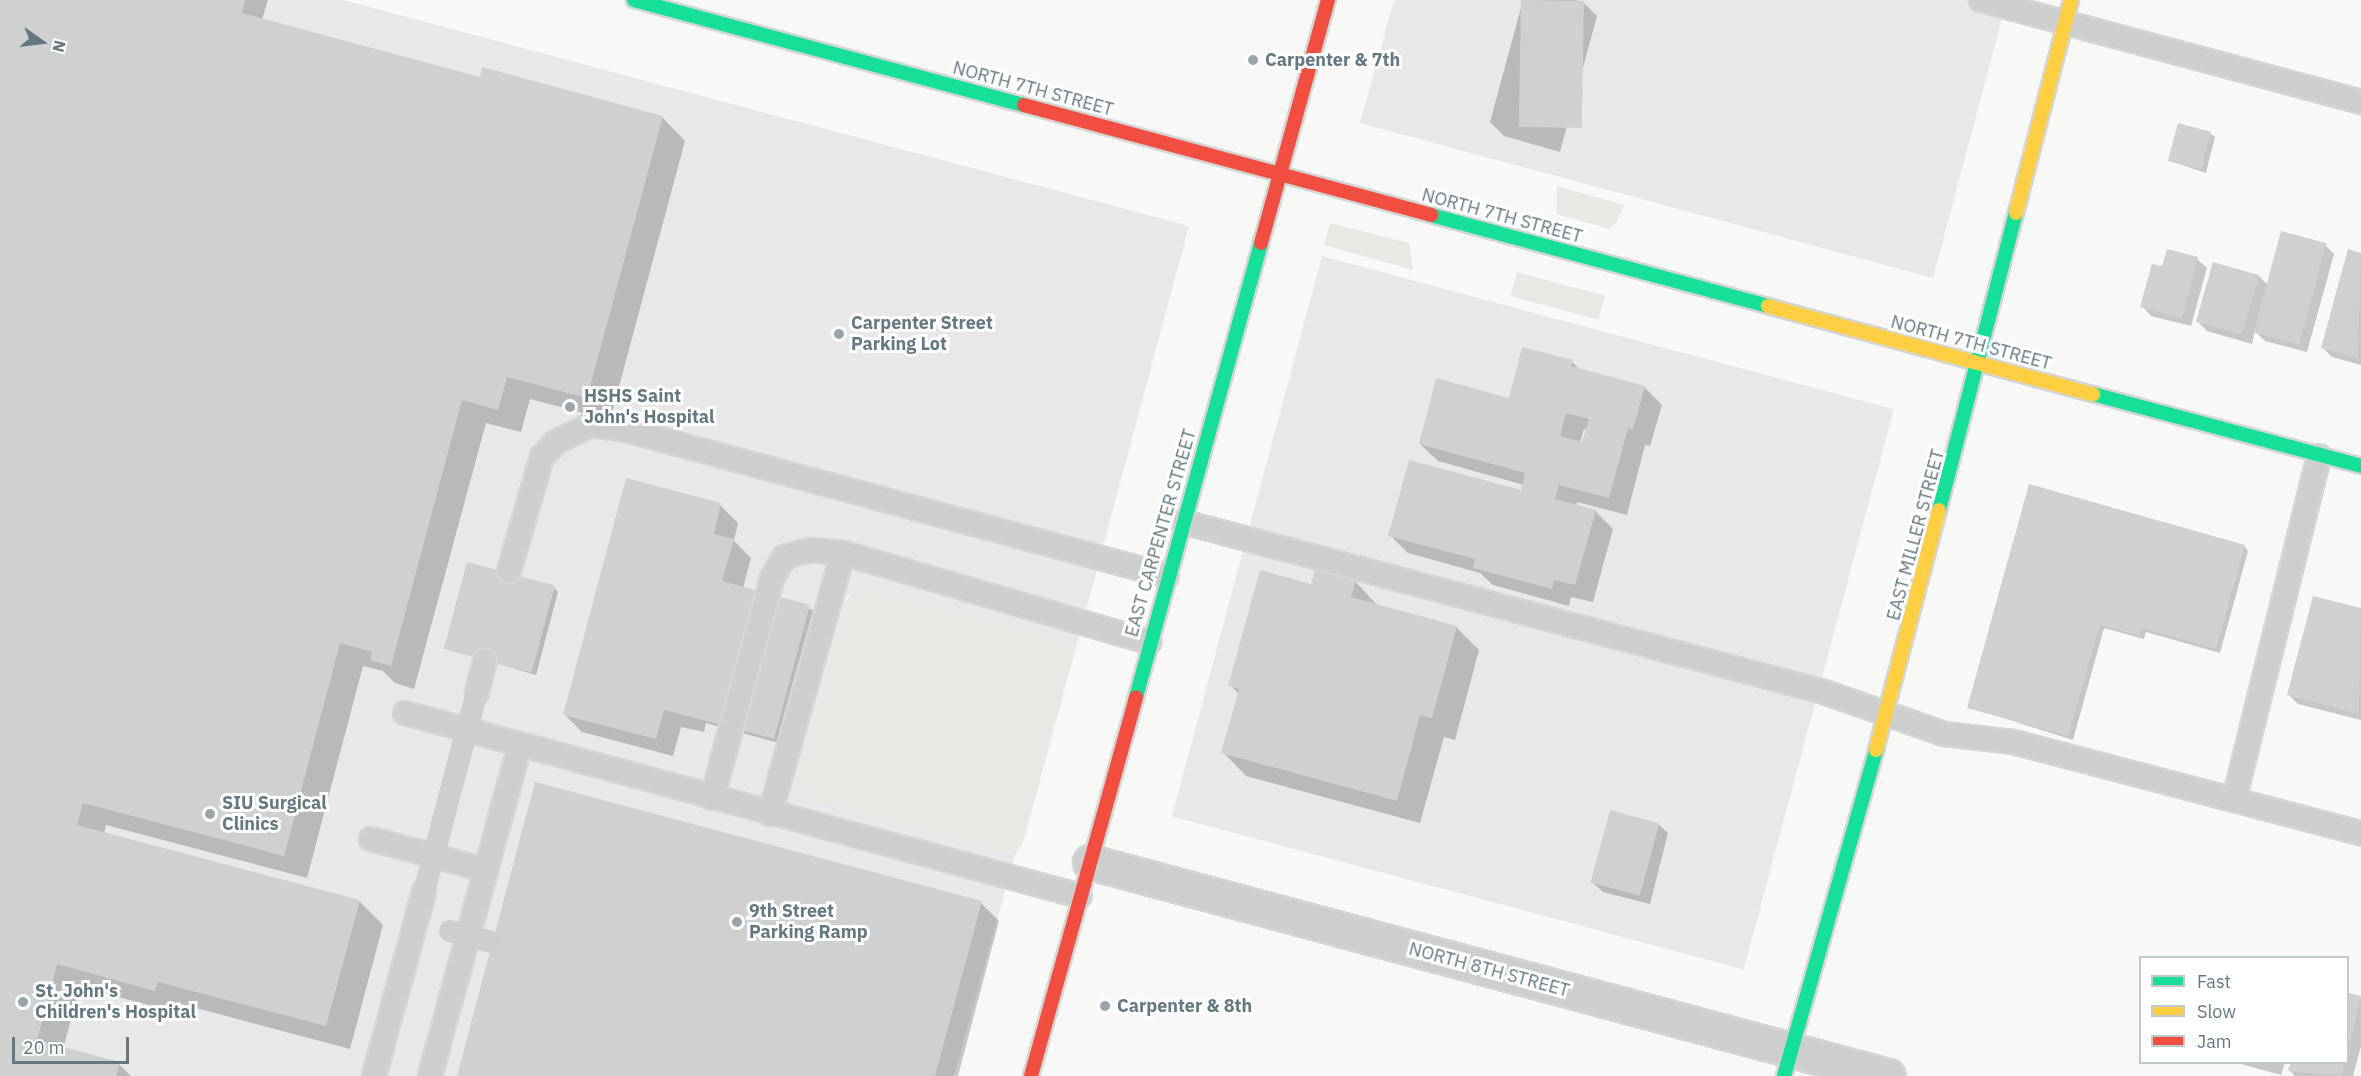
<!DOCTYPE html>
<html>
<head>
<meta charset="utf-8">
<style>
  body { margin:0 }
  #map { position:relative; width:2361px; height:1076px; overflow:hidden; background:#f8f8f7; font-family:"IBM Plex Sans",sans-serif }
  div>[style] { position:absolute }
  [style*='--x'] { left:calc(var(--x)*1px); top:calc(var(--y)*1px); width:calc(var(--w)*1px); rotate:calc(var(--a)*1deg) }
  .built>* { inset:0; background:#e7e8e7; transform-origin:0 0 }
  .green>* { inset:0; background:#e7eae4; transform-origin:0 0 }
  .shadow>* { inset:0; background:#0003 }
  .building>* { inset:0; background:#cfd1d1; transform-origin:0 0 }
  .roads { filter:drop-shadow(2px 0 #d4d5d5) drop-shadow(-2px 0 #d4d5d5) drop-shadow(0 2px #d4d5d5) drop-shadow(0 -2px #d4d5d5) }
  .lane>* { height:22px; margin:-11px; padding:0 11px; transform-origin:11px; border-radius:11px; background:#cdcece }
  .street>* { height:33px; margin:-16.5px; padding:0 16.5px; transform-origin:16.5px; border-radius:16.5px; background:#cdcece }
  .fast>* { height:14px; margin:-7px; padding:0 7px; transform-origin:7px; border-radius:7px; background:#16e098 }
  .slow>* { height:14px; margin:-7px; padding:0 7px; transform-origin:7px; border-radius:7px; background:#ffcf43 }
  .jam>* { height:14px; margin:-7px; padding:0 7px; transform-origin:7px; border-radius:7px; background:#f24e42 }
  .lane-bridge>* { height:22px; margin:-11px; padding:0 11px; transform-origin:11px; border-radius:11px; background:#cdcece }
  .dots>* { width:16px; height:16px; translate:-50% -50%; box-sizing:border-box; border:3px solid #fff; border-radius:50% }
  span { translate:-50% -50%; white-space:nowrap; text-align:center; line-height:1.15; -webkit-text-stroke:6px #fff; paint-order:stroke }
  .poi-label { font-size:18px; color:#647881; font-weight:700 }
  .left { translate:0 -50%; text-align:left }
  .street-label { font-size:18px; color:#647881 }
  .legend { position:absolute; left:2139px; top:956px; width:210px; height:108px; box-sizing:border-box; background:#fff; border:2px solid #c1c9cd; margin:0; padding:8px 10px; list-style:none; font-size:18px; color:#647881 }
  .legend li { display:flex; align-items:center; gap:12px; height:30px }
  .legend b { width:30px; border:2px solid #c1c9cd }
  .north { position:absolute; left:12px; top:12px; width:60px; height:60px; -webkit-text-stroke:4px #fff; paint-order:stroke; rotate:104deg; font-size:16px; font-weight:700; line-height:24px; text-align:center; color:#647881 }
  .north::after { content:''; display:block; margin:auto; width:21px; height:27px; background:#647881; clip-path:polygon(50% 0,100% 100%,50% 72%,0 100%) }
  .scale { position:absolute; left:12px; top:1037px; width:117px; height:27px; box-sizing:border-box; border:3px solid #647881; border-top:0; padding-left:8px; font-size:18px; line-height:21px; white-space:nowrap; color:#647881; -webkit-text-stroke:4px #fff; paint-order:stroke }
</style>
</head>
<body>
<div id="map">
  <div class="built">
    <div style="clip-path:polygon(0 0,343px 0,1189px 226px,1077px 644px,871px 588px,848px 596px,844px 604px,799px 770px,813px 800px,1015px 855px,954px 1076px,0 1076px)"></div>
    <div style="clip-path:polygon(1394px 0,2007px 0,1933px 278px,1360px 123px)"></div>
    <div style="left:1322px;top:256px;width:592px;height:580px;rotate:15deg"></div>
  </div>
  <div class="green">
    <div style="clip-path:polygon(1557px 186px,1624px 205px,1617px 222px,1609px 229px,1557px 214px)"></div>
    <div style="clip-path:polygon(1330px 223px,1409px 243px,1413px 270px,1324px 245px)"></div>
    <div style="left:1517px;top:272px;width:91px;height:25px;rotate:15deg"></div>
    <div style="clip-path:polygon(871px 588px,1077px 644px,1023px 843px,1015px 855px,813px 800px,802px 790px,799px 770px,844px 604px,855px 590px)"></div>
  </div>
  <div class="shadow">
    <div style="clip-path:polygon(0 0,268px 0,262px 20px,481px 79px,662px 117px,685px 141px,610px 420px,530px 399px,521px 432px,486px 423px,414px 689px,395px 683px,383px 671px,363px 666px,307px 878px,106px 825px,104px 834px,359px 901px,383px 925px,350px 1049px,181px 1004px,179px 1013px,80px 987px,63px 1049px,119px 1064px,131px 1076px,0 1076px)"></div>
    <div style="clip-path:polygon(1523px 0,1575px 0,1583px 2px,1597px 16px,1560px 152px,1504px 136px,1490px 122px)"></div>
    <div style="clip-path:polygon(2210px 133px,2215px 137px,2206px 173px,2170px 161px)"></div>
    <div style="clip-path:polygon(2325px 245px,2334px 254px,2307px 352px,2265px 341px,2255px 331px,2252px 344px,2207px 331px,2198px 322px,2259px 276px,2268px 285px)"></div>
    <div style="clip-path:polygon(2349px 251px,2361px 255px,2361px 365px,2332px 357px,2323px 348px)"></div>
    <div style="clip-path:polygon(2197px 259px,2207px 268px,2191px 326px,2151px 316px,2142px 306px)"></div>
    <div style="clip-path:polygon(evenodd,1572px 362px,1580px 370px,1644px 387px,1662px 405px,1650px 446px,1645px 445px,1627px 515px,1577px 502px,1576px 506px,1595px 511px,1613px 529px,1593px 602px,1571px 597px,1569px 606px,1493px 585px,1480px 573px,1408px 553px,1390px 535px,1522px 492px,1524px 485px,1438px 461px,1420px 444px,1510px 400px,1572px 362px,1584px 429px,1587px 430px,1583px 444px,1580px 443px,1584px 429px)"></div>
    <div style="clip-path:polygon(2030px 486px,2244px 546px,2248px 551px,2220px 653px,2146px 632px,2144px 639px,2104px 628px,2073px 740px,1969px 707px)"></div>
    <div style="clip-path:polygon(720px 505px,738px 523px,734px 541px,751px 558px,743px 588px,813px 610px,779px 743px,706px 723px,704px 732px,681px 727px,673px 756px,582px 732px,564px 714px)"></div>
    <div style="clip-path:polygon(1355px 581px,1378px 606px,1456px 627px,1479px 650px,1455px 740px,1444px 737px,1420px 823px,1246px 776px,1223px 752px,1239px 694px,1230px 685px,1312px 585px)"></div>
    <div style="clip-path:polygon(554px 587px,558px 592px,536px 675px,446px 648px)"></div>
    <div style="clip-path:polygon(2314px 597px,2361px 609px,2361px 720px,2298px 704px,2289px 695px)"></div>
    <div style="clip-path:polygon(1658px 824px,1668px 833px,1650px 904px,1603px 892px,1593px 883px)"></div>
    <div style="clip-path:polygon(981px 903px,999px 921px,958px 1076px,458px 1076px)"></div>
    <div style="clip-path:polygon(2348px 994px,2361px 998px,2361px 1046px,2353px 1076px,2295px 1076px,2290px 1071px,2292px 1062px,2348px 1062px)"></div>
    <div style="clip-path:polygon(2234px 1062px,2285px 1062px,2281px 1075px)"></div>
  </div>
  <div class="building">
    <div style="clip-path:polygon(0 0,245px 0,242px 13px,480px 77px,482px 67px,663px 116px,587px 398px,507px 377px,498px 410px,462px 400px,391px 666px,370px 660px,372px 652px,340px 643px,284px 856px,83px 803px,77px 825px,360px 900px,326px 1026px,158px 982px,155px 991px,57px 964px,37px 1040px,120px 1062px,116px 1076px,0 1076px)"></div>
    <div style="left:1521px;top:0;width:63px;height:127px;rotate:1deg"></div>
    <div style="left:2178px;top:123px;width:34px;height:39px;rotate:15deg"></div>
    <div style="left:2281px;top:231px;width:47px;height:105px;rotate:15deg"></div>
    <div style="clip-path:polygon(2167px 249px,2198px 257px,2182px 318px,2140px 307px,2152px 264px,2162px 266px)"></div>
    <div style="clip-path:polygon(2348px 249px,2361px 253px,2358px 358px,2321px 348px)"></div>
    <div style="left:2213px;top:262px;width:48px;height:62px;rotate:16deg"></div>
    <div style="clip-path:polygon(evenodd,1522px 347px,1573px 360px,1571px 366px,1645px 386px,1633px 429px,1628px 428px,1609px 498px,1559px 485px,1555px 499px,1596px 510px,1575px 585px,1554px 580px,1552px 589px,1473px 568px,1475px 559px,1388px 536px,1409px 460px,1521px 490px,1525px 473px,1419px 444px,1436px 378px,1509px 398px,1522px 347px,1566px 413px,1589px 419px,1582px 442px,1560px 436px,1566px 413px)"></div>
    <div style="clip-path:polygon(626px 478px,721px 503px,714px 534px,734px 539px,722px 581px,810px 605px,774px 739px,664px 710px,656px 739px,563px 715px)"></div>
    <div style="clip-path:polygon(2029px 484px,2245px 545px,2216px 649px,2142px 628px,2140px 636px,2100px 625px,2068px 736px,1967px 708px)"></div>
    <div style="left:467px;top:562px;width:91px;height:90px;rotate:15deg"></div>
    <div style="clip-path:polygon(1315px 568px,1356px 580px,1351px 597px,1457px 626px,1432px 718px,1420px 715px,1397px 801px,1221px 753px,1239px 689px,1228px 686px,1260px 570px,1311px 584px)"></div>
    <div style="clip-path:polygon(2313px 596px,2361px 608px,2359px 714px,2287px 695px)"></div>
    <div style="clip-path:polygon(535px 782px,982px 901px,935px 1076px,457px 1076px)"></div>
    <div style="left:1610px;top:810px;width:51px;height:75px;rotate:15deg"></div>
    <div style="clip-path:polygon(2348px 993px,2361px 996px,2348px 1050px)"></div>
    <div style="clip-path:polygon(2291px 1062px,2345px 1062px,2342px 1076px,2288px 1071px)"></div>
  </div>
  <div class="roads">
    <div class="lane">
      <div style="--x:1981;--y:0;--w:393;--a:15"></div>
      <div style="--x:1183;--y:522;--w:663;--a:14.85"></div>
      <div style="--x:1824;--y:692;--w:127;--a:19.3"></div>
      <div style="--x:1944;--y:734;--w:69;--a:6.6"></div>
      <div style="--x:2013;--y:742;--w:360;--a:14.7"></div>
      <div style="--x:509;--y:571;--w:119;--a:-73.9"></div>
      <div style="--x:542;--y:457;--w:21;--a:-47"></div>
      <div style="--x:556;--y:442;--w:39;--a:-26"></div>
      <div style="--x:591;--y:425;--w:35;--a:8"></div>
      <div style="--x:626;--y:430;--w:560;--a:15.1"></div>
      <div style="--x:477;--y:692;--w:32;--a:-76"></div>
      <div style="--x:405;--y:713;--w:699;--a:15.17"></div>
      <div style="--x:712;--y:798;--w:228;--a:-74.7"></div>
      <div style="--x:772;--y:578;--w:24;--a:-60"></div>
      <div style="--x:784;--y:557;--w:27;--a:-15"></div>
      <div style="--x:810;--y:550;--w:33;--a:5"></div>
      <div style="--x:843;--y:553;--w:319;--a:16.2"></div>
      <div style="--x:2234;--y:800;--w:354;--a:-76.1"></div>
      <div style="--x:770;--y:814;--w:271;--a:-74.4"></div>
      <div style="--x:371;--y:839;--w:119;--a:15.1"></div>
      <div style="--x:374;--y:1076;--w:191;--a:-74.8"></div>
      <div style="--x:430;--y:1076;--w:343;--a:-74.8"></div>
    </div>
    <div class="street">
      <div style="--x:1090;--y:862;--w:826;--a:15.01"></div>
    </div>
    <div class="fast">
      <div style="--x:634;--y:0;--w:404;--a:15.1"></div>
      <div style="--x:1431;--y:215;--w:349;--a:15.1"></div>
      <div style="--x:2093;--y:394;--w:278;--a:15"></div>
      <div style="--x:1939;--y:510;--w:307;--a:-75.5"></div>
      <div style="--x:1136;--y:697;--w:471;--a:-74.6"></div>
      <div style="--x:1784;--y:1076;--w:339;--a:-74.2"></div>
    </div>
    <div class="slow">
      <div style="--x:2016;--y:213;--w:220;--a:-75.5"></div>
      <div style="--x:1768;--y:306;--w:337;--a:15.2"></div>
      <div style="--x:1876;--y:750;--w:248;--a:-75.3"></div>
    </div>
    <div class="jam">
      <div style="--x:1024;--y:105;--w:422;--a:15.1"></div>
      <div style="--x:1261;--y:243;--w:252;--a:-74.6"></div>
      <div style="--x:1031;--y:1076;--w:393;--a:-74.5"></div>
    </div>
  </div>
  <div class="lane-bridge">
    <div style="--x:424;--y:892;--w:207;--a:-75.2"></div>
    <div style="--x:450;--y:931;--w:43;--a:14.7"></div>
  </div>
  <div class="dots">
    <div style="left:1253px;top:60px;background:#98a5aa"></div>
    <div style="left:839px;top:334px;background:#98a5aa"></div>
    <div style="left:570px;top:407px;background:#98a5aa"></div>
    <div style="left:210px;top:814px;background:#98a5aa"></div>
    <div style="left:737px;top:922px;background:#98a5aa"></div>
    <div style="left:23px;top:1002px;background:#98a5aa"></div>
    <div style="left:1105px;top:1006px;background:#98a5aa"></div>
  </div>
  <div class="poi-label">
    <span class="left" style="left:1265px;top:60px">Carpenter &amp; 7th</span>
    <span class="left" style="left:851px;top:334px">Carpenter Street<br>Parking Lot</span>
    <span class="left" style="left:584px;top:407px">HSHS Saint<br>John's Hospital</span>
    <span class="left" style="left:222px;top:814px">SIU Surgical<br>Clinics</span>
    <span class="left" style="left:749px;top:922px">9th Street<br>Parking Ramp</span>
    <span class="left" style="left:35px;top:1002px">St. John's<br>Children's Hospital</span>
    <span class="left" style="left:1117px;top:1006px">Carpenter &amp; 8th</span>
  </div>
  <div class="street-label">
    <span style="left:1033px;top:89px;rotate:15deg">NORTH 7TH STREET</span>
    <span style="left:1502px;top:216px;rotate:15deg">NORTH 7TH STREET</span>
    <span style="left:1971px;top:343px;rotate:15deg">NORTH 7TH STREET</span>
    <span style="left:1161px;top:533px;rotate:-74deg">EAST CARPENTER STREET</span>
    <span style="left:1916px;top:535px;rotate:-75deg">EAST MILLER STREET</span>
    <span style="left:1489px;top:970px;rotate:15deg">NORTH 8TH STREET</span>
  </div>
  <ul class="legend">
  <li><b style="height:8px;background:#16e098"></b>Fast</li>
  <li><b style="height:8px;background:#ffcf43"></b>Slow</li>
  <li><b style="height:8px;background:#f24e42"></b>Jam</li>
  </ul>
  <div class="north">N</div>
  <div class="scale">20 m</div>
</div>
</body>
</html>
